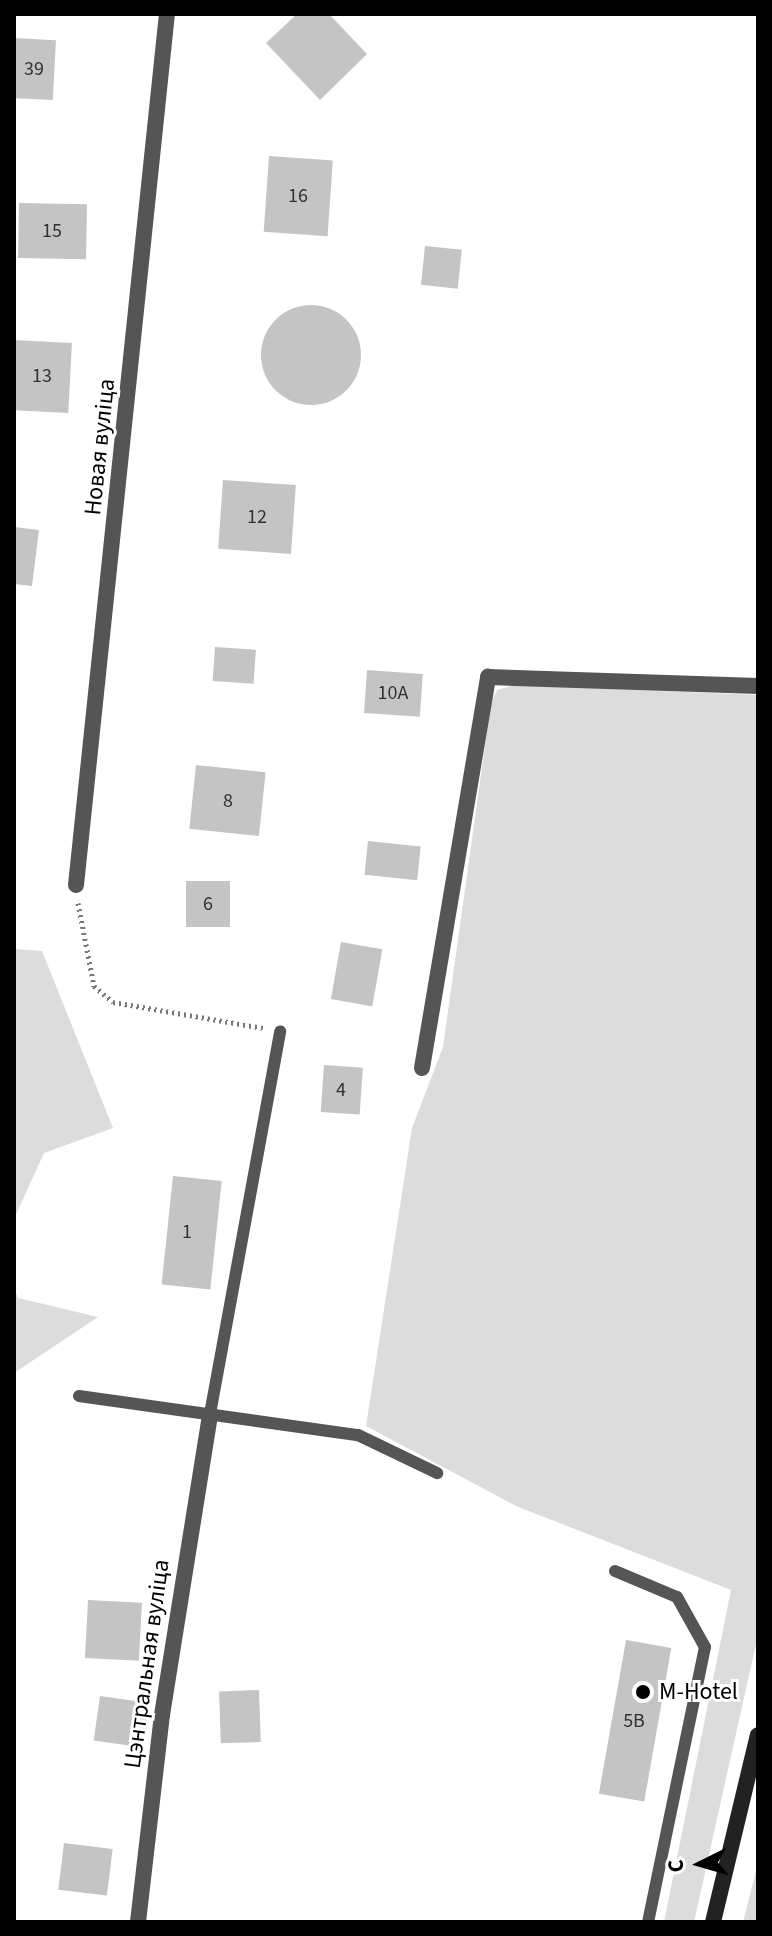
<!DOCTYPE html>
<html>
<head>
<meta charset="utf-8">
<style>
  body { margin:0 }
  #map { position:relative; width:772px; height:1936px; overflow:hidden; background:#fff; font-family:"Source Sans 3",sans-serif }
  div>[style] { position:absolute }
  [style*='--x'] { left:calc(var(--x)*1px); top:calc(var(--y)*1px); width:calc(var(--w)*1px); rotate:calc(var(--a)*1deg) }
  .green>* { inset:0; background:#dcdcdc }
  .building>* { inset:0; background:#c4c4c4; transform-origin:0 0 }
  .round { border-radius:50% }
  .path>* { height:5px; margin-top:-2.5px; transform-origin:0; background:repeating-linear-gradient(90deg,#777 0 2px,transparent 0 6px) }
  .lane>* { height:12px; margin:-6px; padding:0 6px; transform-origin:6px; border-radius:6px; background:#555 }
  .street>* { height:16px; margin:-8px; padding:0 8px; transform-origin:8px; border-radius:8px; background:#555 }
  .secondary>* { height:16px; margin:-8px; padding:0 8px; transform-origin:8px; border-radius:8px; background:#222 }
  .dots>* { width:22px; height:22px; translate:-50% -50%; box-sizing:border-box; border:4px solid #fff; border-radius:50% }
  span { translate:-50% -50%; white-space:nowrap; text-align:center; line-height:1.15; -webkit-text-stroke:6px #fff; paint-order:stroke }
  .number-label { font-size:20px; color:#313131 }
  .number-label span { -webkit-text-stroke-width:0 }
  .street-label { font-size:24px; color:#000 }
  .poi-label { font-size:24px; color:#000 }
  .left { translate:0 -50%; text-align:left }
  .frame { position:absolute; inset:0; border:16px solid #000; pointer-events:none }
  .north { position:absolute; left:660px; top:1824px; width:80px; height:80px; -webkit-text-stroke:6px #fff; paint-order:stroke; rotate:265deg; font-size:22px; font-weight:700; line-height:32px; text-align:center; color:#000 }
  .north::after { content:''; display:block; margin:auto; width:28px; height:36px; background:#000; clip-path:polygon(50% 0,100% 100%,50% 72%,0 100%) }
</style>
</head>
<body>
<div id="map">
  <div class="green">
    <div style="clip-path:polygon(515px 685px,758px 695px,758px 1635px,694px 1922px,664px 1922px,731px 1590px,516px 1506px,366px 1426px,412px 1128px,443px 1047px,491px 703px,497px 690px)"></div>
    <div style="clip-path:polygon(14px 949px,42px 951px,113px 1128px,44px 1153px,14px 1219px)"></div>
    <div style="clip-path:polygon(14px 1287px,18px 1298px,98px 1317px,14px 1373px)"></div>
    <div style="clip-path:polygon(758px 1863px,758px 1922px,743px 1922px,753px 1883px)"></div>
  </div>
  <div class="building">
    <div style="clip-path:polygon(297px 14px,329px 14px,367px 54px,320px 100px,266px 43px)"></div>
    <div style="left:14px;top:38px;width:42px;height:60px;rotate:3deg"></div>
    <div style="left:269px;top:156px;width:64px;height:76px;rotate:4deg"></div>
    <div style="left:19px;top:203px;width:68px;height:55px;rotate:1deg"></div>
    <div style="left:425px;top:246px;width:37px;height:39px;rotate:6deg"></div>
    <div class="round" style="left:261px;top:305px;width:100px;height:100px"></div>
    <div style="left:14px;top:340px;width:58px;height:70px;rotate:3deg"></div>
    <div style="left:223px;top:480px;width:73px;height:69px;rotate:4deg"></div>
    <div style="clip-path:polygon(14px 527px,39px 530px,32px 586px,14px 584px)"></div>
    <div style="left:215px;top:647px;width:41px;height:34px;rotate:4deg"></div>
    <div style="left:367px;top:670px;width:56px;height:43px;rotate:4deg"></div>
    <div style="left:196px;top:765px;width:70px;height:64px;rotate:6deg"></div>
    <div style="left:368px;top:841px;width:53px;height:34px;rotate:6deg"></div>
    <div style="left:186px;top:881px;width:44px;height:46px"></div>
    <div style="left:341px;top:942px;width:42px;height:58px;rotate:10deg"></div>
    <div style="left:324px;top:1065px;width:39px;height:47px;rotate:4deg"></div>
    <div style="left:173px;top:1176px;width:49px;height:109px;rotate:6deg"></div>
    <div style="left:88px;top:1600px;width:54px;height:58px;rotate:3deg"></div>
    <div style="left:626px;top:1640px;width:46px;height:156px;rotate:10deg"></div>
    <div style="left:259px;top:1690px;width:52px;height:40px;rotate:88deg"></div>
    <div style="left:100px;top:1696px;width:50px;height:45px;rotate:8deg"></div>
    <div style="left:64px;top:1843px;width:49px;height:47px;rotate:7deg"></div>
  </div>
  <div class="path">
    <div style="--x:78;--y:903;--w:85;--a:79.1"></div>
    <div style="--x:94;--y:986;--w:25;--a:40"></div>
    <div style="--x:113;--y:1002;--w:152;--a:9.8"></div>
  </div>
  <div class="lane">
    <div style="--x:79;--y:1396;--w:282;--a:8"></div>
    <div style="--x:358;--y:1435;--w:88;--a:25.7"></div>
    <div style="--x:210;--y:1414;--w:389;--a:-79.6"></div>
    <div style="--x:615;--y:1571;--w:67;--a:22.8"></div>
    <div style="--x:677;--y:1597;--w:57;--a:60.8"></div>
    <div style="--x:705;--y:1647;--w:281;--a:101.7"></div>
  </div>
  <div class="street">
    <div style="--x:76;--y:885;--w:876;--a:-84.04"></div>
    <div style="--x:422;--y:1068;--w:397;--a:-80.4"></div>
    <div style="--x:488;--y:677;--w:270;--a:1.9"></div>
    <div style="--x:138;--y:1922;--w:208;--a:-83.4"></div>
    <div style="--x:162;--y:1715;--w:305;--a:-80.9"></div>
  </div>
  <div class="secondary">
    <div style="--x:713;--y:1922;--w:192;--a:-76.5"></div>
  </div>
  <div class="dots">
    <div style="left:643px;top:1692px;background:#000"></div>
  </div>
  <div class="number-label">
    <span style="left:34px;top:69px">39</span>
    <span style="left:298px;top:196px">16</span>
    <span style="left:52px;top:231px">15</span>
    <span style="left:42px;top:376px">13</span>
    <span style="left:257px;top:517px">12</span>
    <span style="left:393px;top:693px">10А</span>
    <span style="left:228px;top:801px">8</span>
    <span style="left:208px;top:904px">6</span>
    <span style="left:341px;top:1090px">4</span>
    <span style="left:187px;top:1232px">1</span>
    <span style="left:634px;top:1721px">5В</span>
  </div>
  <div class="street-label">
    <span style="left:100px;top:447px;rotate:-84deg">Новая вуліца</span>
    <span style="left:147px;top:1664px;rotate:-82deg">Цэнтральная вуліца</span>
  </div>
  <div class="poi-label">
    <span class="left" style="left:659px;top:1692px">M-Hotel</span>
  </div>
  <div class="frame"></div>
  <div class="north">С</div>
</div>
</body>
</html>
